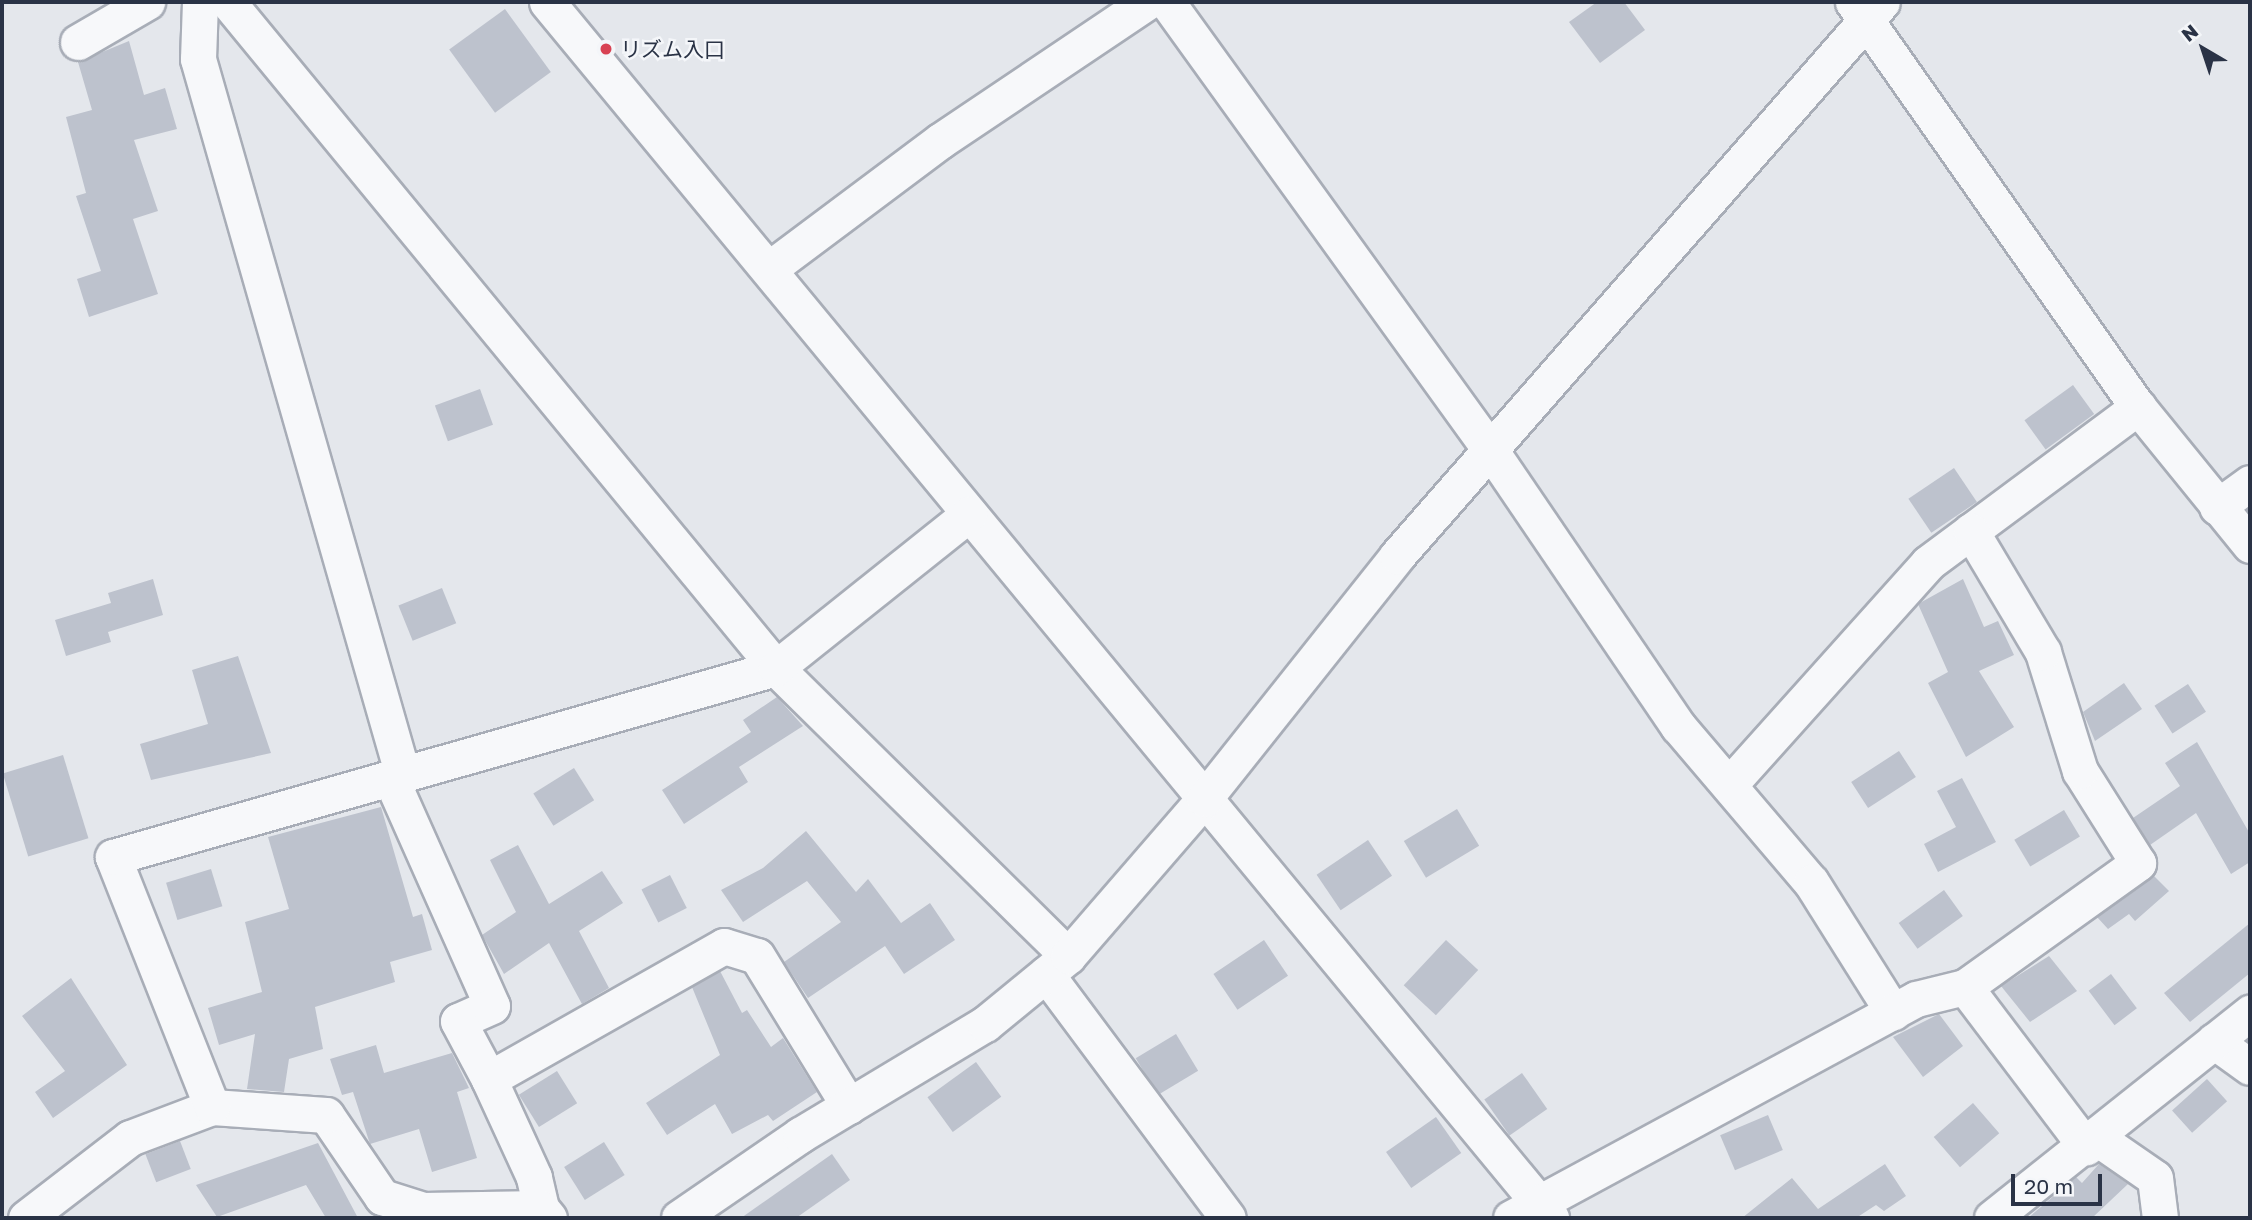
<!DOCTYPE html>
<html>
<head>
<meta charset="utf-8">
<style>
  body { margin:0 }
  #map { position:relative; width:2252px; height:1220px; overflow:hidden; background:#e4e7ec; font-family:"Golos Text","Noto Sans JP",sans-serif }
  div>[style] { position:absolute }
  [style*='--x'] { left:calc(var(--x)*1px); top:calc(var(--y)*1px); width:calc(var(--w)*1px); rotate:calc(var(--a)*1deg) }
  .building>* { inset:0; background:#bdc2cd; transform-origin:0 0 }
  .roads { filter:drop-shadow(2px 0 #a8adb7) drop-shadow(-2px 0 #a8adb7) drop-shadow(0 2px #a8adb7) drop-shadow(0 -2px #a8adb7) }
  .minor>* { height:35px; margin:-17.5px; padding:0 17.5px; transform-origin:17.5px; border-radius:17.5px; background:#f7f8fa }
  .dots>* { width:19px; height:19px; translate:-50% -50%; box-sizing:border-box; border:4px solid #f4f6f9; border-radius:50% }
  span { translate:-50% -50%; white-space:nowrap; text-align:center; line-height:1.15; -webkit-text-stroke:5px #f4f6f9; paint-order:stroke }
  .poi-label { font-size:21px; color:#2a3346 }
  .left { translate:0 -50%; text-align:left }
  .frame { position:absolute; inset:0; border:4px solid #2a3346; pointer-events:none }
  .north { position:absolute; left:2168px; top:14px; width:70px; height:70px; -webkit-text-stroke:5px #f4f6f9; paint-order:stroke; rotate:321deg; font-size:19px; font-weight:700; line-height:28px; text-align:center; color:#2a3346 }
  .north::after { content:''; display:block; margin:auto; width:24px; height:32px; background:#2a3346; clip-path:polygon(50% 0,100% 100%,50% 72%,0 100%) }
  .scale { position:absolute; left:2011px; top:1174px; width:91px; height:32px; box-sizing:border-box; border:4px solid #2a3346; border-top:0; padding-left:9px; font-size:21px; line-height:24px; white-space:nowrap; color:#2a3346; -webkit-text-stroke:5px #f4f6f9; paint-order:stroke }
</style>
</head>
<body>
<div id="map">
  <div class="building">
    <div style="clip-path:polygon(1597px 2px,1624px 2px,1645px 30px,1600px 63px,1569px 22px)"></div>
    <div style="left:505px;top:9px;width:78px;height:69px;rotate:54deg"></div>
    <div style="clip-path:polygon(129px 41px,144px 95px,165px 88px,177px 129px,134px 140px,158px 211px,133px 219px,158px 294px,89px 317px,77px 279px,101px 271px,76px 196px,86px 193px,66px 117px,92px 110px,78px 62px)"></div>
    <div style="left:2073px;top:385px;width:36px;height:60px;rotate:54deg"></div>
    <div style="left:480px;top:389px;width:38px;height:48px;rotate:70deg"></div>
    <div style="left:1954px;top:468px;width:41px;height:55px;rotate:56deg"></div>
    <div style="clip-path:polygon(153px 579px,163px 615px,108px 632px,111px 642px,66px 656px,55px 620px,111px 603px,108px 593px)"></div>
    <div style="clip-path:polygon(1963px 579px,1984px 627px,1998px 621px,2014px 655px,1979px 671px,2014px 727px,1966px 757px,1928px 683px,1948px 672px,1918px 604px)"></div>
    <div style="left:442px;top:588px;width:38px;height:47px;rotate:68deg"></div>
    <div style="clip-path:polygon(238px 656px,271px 753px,151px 780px,140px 744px,208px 724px,192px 670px)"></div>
    <div style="clip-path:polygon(2124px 683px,2142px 709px,2095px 741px,2083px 712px)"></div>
    <div style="left:2188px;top:684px;width:33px;height:40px;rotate:57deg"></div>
    <div style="clip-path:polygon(777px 697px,803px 726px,739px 767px,748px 782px,684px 824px,662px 790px,751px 732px,743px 720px)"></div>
    <div style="clip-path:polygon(2197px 742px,2250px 834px,2250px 862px,2231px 874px,2196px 813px,2150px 845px,2133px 818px,2180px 786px,2165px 763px)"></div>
    <div style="left:1899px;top:751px;width:31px;height:57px;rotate:57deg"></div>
    <div style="left:63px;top:755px;width:87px;height:63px;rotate:73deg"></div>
    <div style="left:574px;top:768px;width:38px;height:48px;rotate:58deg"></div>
    <div style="clip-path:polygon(1962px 778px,1996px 842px,1938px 872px,1924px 844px,1956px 827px,1937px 791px)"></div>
    <div style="clip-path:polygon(381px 807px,413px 917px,422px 914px,432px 950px,390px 962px,395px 982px,315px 1007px,323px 1049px,289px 1059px,284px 1092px,247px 1089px,255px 1034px,219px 1045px,208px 1008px,262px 992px,245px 922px,289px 909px,268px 837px)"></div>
    <div style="left:1457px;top:809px;width:43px;height:62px;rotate:59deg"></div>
    <div style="left:2064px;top:810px;width:31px;height:58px;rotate:59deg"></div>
    <div style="clip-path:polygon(806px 831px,856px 892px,868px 879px,901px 923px,930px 903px,955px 940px,904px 974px,885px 946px,808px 998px,784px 962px,841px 922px,807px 881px,743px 922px,721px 890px,763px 868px)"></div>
    <div style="left:1368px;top:840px;width:43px;height:62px;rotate:56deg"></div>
    <div style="clip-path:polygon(518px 845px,549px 904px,602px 871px,623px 903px,579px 931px,609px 988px,582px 1004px,549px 943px,504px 974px,482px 935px,516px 912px,490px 860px)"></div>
    <div style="left:211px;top:869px;width:39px;height:47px;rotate:73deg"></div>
    <div style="left:670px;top:875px;width:37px;height:32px;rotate:63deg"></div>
    <div style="clip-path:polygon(2153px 875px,2169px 891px,2135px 921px,2129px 914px,2108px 929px,2097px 917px)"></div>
    <div style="left:1944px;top:890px;width:32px;height:56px;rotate:54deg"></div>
    <div style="clip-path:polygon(2250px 923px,2250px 973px,2190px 1022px,2164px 993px)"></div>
    <div style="left:1264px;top:940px;width:43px;height:61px;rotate:56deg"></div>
    <div style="left:1446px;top:940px;width:44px;height:62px;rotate:43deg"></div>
    <div style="clip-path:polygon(2049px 956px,2077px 991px,2030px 1022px,2001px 986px)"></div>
    <div style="clip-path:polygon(720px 971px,742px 1013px,747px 1010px,771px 1047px,783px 1038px,817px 1092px,773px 1121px,768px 1115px,732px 1134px,715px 1104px,667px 1135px,646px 1103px,720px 1055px,692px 987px)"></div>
    <div style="left:2111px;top:974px;width:43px;height:28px;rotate:53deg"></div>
    <div style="clip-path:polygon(71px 978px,127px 1065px,53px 1118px,35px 1092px,65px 1071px,22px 1016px)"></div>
    <div style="clip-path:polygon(1939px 1014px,1963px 1046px,1923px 1077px,1893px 1037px)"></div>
    <div style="left:1176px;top:1034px;width:43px;height:47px;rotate:59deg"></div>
    <div style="clip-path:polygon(376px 1045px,384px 1073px,452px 1053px,469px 1088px,457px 1092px,477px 1158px,432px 1172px,419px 1129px,370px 1144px,353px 1092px,342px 1095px,330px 1059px)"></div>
    <div style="left:976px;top:1062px;width:43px;height:60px;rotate:54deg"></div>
    <div style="left:557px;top:1071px;width:38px;height:45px;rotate:58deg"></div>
    <div style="left:1522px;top:1073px;width:44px;height:46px;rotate:55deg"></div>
    <div style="left:2207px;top:1079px;width:30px;height:47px;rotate:48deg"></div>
    <div style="left:1973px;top:1103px;width:40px;height:52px;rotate:49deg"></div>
    <div style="left:1768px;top:1115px;width:38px;height:52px;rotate:67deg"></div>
    <div style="left:1436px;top:1117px;width:44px;height:61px;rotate:55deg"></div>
    <div style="left:180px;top:1141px;width:30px;height:37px;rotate:69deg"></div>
    <div style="left:604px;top:1142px;width:39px;height:47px;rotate:58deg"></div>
    <div style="clip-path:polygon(318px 1143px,358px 1218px,326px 1218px,306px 1185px,217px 1217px,196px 1185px)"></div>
    <div style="clip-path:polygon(832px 1154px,850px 1180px,796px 1218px,741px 1218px)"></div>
    <div style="clip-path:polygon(1885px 1164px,1906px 1196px,1884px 1211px,1876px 1205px,1856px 1218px,1742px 1218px,1792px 1178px,1818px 1209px)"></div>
    <div style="clip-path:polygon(2099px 1164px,2128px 1184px,2092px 1218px,2028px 1218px,2076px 1177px,2082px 1183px)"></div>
  </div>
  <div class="roads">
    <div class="minor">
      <div style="--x:200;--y:2;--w:57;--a:92"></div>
      <div style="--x:198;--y:59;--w:746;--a:74.04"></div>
      <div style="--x:228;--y:2;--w:862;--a:50.55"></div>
      <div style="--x:776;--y:668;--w:410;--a:44.6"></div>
      <div style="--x:547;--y:2;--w:1577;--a:50.45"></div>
      <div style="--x:1167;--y:2;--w:554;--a:54.19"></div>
      <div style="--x:1491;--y:451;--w:333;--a:55.8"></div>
      <div style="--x:1678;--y:726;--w:205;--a:49.6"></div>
      <div style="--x:1811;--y:882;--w:154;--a:57.8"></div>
      <div style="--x:1853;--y:2;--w:495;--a:54.9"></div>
      <div style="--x:2138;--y:407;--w:178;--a:50.9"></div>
      <div style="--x:78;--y:42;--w:80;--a:-30.1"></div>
      <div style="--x:769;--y:269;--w:214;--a:-36.8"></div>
      <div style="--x:940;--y:141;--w:249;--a:-33.9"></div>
      <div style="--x:2217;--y:507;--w:41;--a:-36"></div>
      <div style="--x:391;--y:779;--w:248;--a:66"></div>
      <div style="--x:492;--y:1006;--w:37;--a:156"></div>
      <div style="--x:458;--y:1021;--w:66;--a:61.9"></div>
      <div style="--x:1729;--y:785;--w:298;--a:-48.1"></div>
      <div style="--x:1928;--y:563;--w:262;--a:-36.6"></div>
      <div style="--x:1046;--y:974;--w:304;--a:53.3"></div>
      <div style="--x:1965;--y:987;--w:201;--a:52.9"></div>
      <div style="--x:2214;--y:1041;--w:44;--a:35.8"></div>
      <div style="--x:2097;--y:1138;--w:70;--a:34.6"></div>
      <div style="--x:2155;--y:1178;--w:40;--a:82.9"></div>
      <div style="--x:541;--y:1208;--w:32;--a:-103"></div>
      <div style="--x:534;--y:1177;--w:108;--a:-114.7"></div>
      <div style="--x:489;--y:1079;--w:270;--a:-29.5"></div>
      <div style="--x:724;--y:946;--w:34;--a:17"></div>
      <div style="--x:757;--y:956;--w:176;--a:58.5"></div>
      <div style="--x:26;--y:1218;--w:131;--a:-37.6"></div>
      <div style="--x:130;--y:1138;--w:88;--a:-20.7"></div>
      <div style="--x:549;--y:1218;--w:13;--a:-129"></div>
      <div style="--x:541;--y:1208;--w:118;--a:179"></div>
      <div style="--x:423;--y:1210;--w:43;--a:-162.4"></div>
      <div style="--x:382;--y:1197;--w:99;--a:-124.3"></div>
      <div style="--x:326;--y:1115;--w:114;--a:-176"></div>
      <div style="--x:212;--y:1107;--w:269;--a:-111.6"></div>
      <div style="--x:113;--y:857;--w:689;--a:-15.91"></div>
      <div style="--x:776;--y:668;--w:247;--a:-38.6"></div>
      <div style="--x:679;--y:1218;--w:147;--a:-34.4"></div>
      <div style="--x:800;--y:1135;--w:216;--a:-31"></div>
      <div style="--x:985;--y:1024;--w:107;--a:-39.3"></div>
      <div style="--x:1068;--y:956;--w:208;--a:-49.1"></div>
      <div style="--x:1204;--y:799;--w:310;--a:-51.5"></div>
      <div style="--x:1397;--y:556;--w:736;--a:-48.8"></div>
      <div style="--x:1511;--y:1218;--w:460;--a:-28.4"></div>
      <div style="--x:1916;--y:999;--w:50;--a:-13.8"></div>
      <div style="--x:1965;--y:987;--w:213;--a:-35.6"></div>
      <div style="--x:2138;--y:863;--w:109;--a:-122.2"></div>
      <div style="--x:2080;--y:771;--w:125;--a:-107.3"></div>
      <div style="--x:2043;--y:652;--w:141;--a:-120.8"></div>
      <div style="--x:1992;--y:1218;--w:330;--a:-38.5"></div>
    </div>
  </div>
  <div class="dots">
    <div style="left:606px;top:49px;background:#d84253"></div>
  </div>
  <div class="poi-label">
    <span class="left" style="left:620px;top:49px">リズム入口</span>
  </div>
  <div class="frame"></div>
  <div class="north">N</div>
  <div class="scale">20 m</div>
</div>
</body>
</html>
